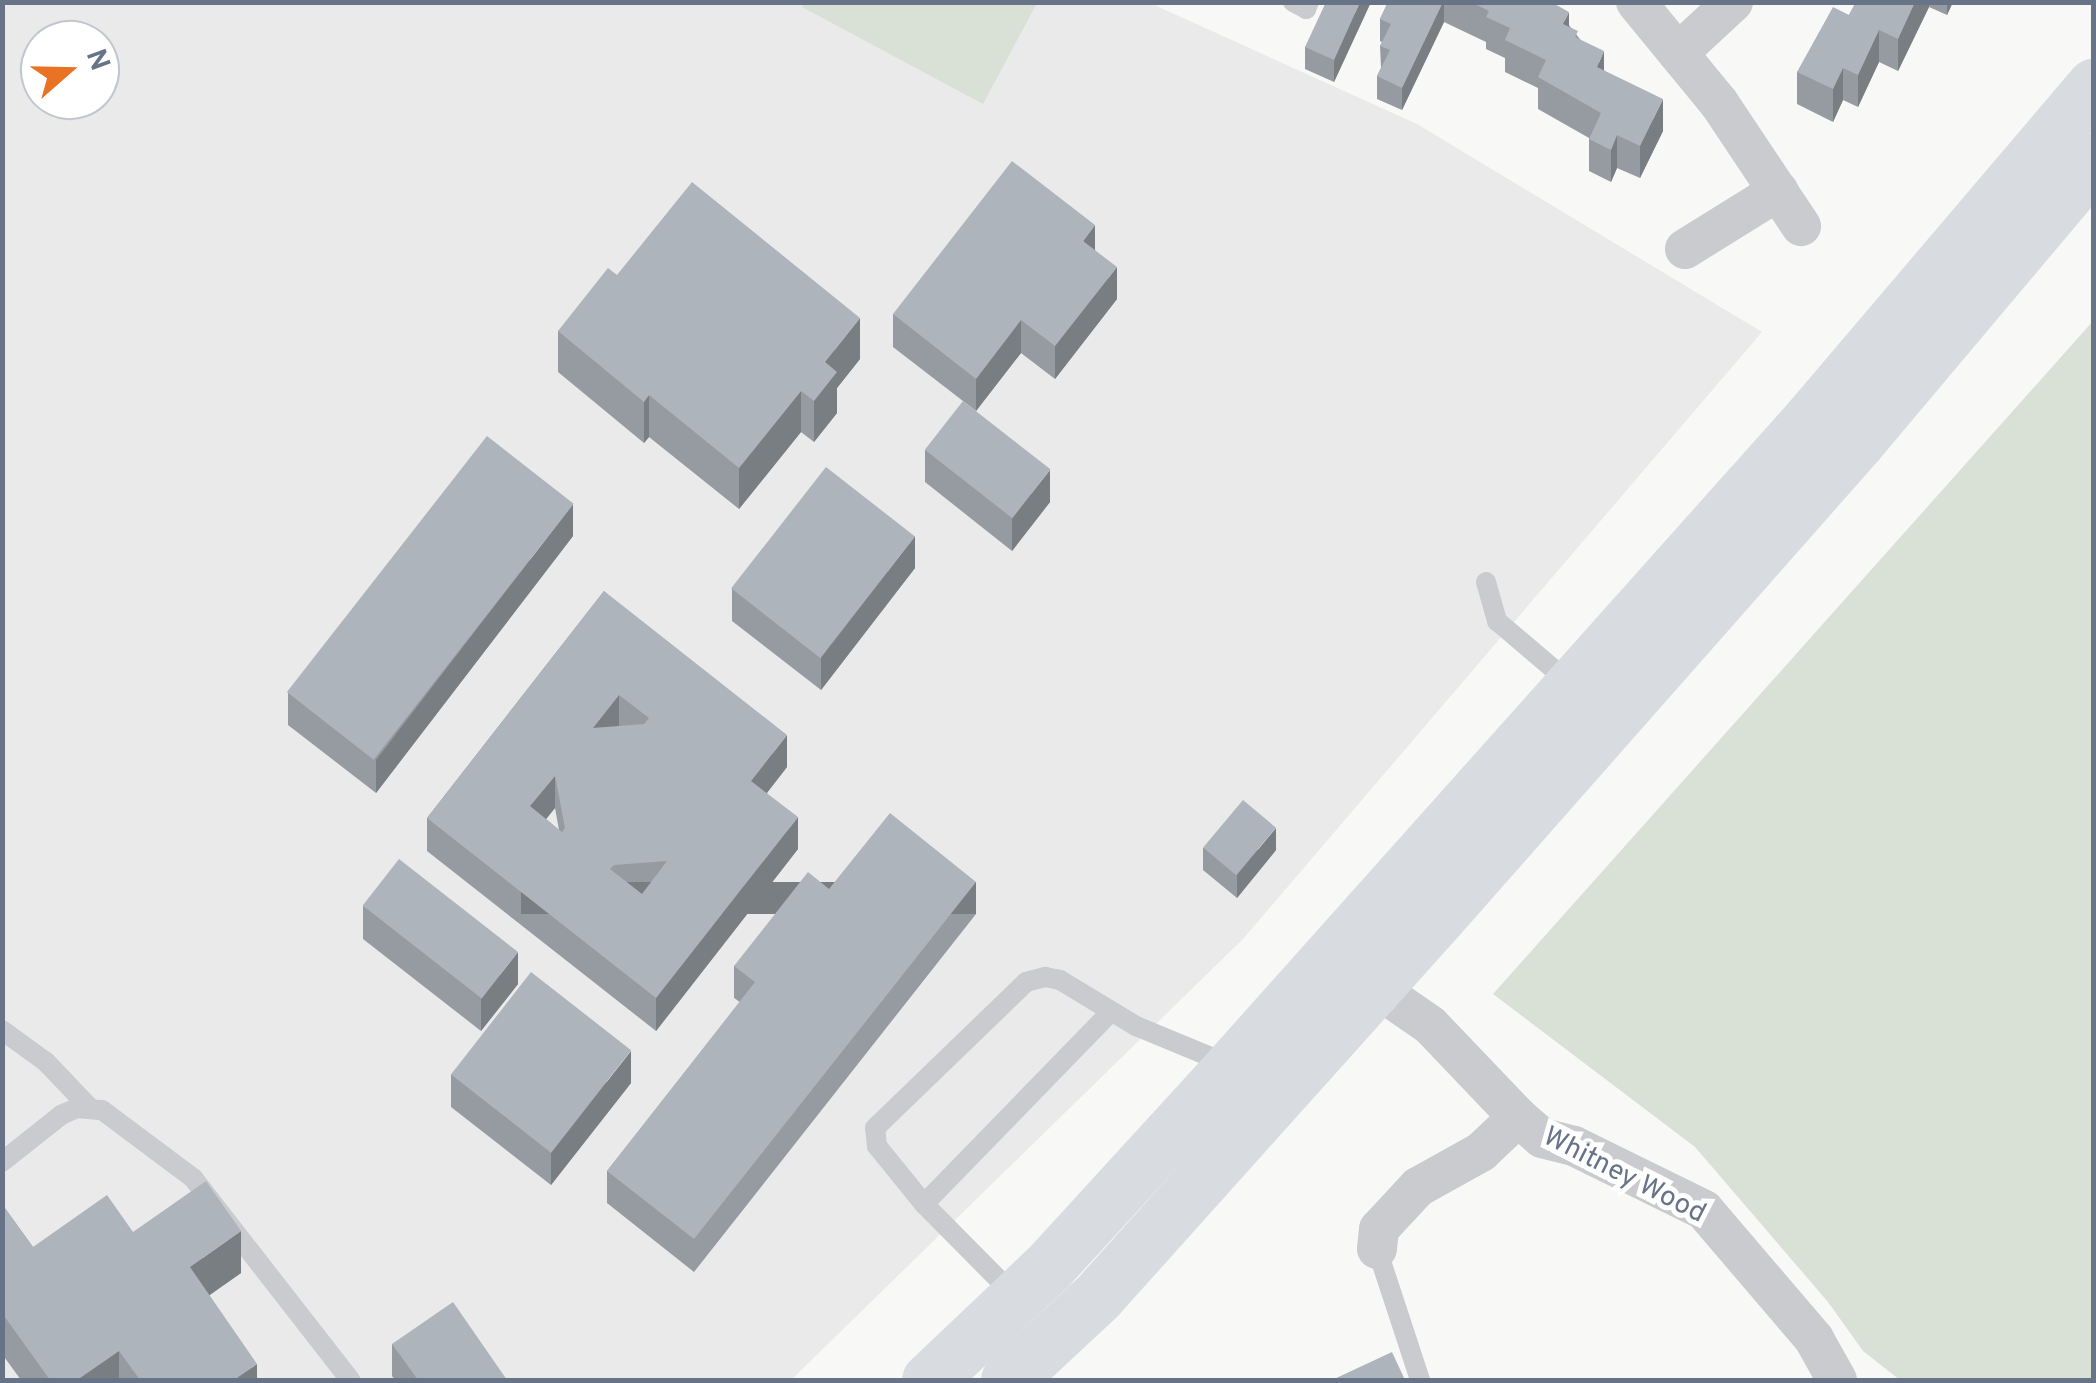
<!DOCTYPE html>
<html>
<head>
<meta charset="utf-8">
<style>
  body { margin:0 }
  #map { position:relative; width:2096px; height:1383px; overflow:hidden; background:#f8f9f6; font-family:Overpass,sans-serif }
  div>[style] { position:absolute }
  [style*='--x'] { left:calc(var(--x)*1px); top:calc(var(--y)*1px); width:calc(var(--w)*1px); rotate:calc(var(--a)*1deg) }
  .built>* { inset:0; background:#e9eae9 }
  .green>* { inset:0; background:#d9e1d7 }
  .service>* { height:20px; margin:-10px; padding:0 10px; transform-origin:10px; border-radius:10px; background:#c9cbcf }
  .minor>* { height:40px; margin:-20px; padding:0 20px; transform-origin:20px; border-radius:20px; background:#c9cbcf }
  .primary>* { height:55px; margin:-27.5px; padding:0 27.5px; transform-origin:27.5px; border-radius:27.5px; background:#d8dbe0 }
  .wall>* { inset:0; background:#959ba1 }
  .shaded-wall>* { inset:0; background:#797e83; transform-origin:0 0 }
  .building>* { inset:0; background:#adb4bb; transform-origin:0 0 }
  span { translate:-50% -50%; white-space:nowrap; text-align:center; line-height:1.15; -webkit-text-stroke:10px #fff; paint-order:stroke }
  .street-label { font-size:28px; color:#677488 }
  .frame { position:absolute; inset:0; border:5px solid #677488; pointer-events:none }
  .north { position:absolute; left:20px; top:20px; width:100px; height:100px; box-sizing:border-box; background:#fff; border:2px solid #c2c7cf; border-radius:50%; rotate:70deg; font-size:28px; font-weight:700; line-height:40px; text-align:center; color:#677488 }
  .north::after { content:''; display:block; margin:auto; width:35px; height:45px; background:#ea7225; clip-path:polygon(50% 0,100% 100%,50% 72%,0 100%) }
</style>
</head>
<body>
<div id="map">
  <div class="built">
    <div style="clip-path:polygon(evenodd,3px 3px,1150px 3px,1417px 124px,1762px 332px,1243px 939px,791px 1380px,3px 1380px,3px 3px,40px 40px,100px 40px,100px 100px,40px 100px,40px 40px)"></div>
  </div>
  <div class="green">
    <div style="clip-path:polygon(804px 3px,804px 2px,1037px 3px,983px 104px,802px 7px)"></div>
    <div style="clip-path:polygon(2093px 321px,2093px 1380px,1900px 1380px,1863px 1351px,1828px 1302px,1695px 1147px,1493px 994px)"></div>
  </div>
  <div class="service">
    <div style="--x:1293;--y:2;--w:15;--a:28"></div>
    <div style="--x:1306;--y:9;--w:8;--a:-67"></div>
    <div style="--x:1486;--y:582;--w:41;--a:74.2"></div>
    <div style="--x:1497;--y:621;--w:97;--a:40.4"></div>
    <div style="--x:2;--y:1030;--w:54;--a:36"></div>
    <div style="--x:46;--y:1062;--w:62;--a:46.3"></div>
    <div style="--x:2;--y:1162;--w:75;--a:-38.5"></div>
    <div style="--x:61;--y:1115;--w:17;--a:-24"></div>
    <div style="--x:77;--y:1108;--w:25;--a:5"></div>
    <div style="--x:102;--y:1110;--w:114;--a:36.8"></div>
    <div style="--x:193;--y:1178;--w:256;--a:52.1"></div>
    <div style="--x:924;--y:1204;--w:268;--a:-45.8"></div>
    <div style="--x:1377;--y:1249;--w:138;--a:71.8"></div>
    <div style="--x:1014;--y:1295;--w:128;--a:-134.7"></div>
    <div style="--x:924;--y:1204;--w:75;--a:-129"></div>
    <div style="--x:877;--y:1146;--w:18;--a:-96"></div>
    <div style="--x:875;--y:1128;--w:210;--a:-44"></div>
    <div style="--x:1026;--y:982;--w:20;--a:-15"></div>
    <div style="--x:1045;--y:977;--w:15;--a:11"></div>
    <div style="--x:1060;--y:980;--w:89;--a:31.2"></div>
    <div style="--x:1136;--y:1026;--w:102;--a:22.5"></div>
  </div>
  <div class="minor">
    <div style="--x:1636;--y:2;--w:131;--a:50.6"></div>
    <div style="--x:1719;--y:103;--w:148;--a:56.3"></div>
    <div style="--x:1678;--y:53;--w:75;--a:-42.8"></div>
    <div style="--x:1685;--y:249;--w:110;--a:-31.9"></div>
    <div style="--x:1372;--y:985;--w:70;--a:34.6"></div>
    <div style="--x:1430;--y:1025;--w:127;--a:46.3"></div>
    <div style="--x:1518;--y:1117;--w:51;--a:136.6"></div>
    <div style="--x:1481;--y:1152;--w:72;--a:150.9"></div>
    <div style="--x:1418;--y:1187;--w:57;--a:132.9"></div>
    <div style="--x:1379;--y:1229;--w:20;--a:96"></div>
    <div style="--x:1518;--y:1117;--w:32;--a:41"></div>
    <div style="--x:1542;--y:1138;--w:33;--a:14"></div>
    <div style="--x:1574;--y:1146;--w:145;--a:26.2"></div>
    <div style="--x:1704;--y:1210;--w:170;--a:49.5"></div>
    <div style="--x:1814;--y:1339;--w:47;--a:60.7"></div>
  </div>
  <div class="primary">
    <div style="--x:929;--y:1380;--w:166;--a:-43.5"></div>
    <div style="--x:1049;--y:1266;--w:271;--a:-47.5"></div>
    <div style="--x:1232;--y:1066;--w:868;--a:-48.22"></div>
    <div style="--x:1810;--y:419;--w:438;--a:-49.6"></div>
    <div style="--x:1008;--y:1380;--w:123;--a:-43"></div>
    <div style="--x:1098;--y:1296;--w:509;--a:-48.1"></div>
    <div style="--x:1438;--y:917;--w:633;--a:-48.58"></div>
    <div style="--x:1857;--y:442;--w:368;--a:-49.9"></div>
  </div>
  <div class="wall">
    <div style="clip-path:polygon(1371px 2px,1334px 82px,1305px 69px,1305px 47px)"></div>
    <div style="clip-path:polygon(1388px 2px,1551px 2px,1604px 70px,1663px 131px,1640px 178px,1617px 168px,1611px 182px,1589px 171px,1589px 138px,1538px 109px,1538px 88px,1505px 72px,1505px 58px,1486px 49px,1486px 42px,1444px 22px,1402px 110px,1377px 99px,1377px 76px,1381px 68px,1380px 46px,1382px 42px,1380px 41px,1380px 19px)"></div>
    <div style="clip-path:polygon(1856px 2px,1953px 2px,1947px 15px,1929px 7px,1898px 71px,1879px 62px,1858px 107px,1843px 100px,1833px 122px,1797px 104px,1797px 72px,1849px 15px)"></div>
    <div style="clip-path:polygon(1095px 250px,1117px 299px,1055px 379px,1021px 353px,976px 411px,893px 347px,893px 314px)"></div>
    <div style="clip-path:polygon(617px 275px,860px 359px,837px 388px,837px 413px,814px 442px,801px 432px,739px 509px,649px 437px,644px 443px,558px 372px,558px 331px)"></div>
    <div style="clip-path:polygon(925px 450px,1050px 502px,1012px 551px,925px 482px)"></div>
    <div style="clip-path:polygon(573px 536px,376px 793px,288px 725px,288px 693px)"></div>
    <div style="clip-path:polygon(915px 568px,821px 690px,732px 621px,732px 589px)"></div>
    <div style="clip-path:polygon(evenodd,604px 591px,787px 767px,767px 793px,798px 849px,656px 1031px,427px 851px,427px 818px,604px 591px,555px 808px,559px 830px,546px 819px,555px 808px)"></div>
    <div style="clip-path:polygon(1203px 848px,1276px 850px,1237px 898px,1203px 870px)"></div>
    <div style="clip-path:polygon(829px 889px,976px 914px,694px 1272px,607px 1203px,607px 1171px,740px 1002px,734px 998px,734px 966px)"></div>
    <div style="clip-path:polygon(363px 906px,518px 984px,481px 1031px,363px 939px)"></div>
    <div style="clip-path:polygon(451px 1074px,631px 1083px,551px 1185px,451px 1107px)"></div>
    <div style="clip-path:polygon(2px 1204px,33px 1247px,133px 1232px,241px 1273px,209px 1295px,257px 1380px,21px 1380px,2px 1354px)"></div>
    <div style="clip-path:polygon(392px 1344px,507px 1380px,395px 1380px,392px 1376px)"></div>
  </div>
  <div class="shaded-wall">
    <div style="clip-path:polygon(1360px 2px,1371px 2px,1334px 82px,1334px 60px)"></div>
    <div style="clip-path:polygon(1443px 2px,1444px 2px,1444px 22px,1402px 110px,1402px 88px)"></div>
    <div style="clip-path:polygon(1915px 2px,1929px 2px,1929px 7px,1898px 71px,1898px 39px)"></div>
    <div style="clip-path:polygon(1947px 2px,1953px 2px,1947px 15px)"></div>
    <div style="clip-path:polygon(1569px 12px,1569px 44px,1563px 24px)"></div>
    <div style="clip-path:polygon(1879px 30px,1879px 62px,1858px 107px,1858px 75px)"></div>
    <div style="clip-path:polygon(1604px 51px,1604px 83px,1597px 67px)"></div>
    <div style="clip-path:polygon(1843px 68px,1843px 100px,1833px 122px,1833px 89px)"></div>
    <div style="clip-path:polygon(1663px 99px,1663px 131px,1640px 178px,1640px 146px)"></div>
    <div style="clip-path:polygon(1617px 135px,1617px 168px,1611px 182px,1611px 150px)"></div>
    <div style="clip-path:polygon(1095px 225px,1095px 257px,1083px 241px)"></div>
    <div style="clip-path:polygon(1117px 267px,1117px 299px,1055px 379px,1055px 346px)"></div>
    <div style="clip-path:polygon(860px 318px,860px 359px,837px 388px,837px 413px,814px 442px,814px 401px,825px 362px)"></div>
    <div style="clip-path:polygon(1021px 320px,1021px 353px,976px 411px,976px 379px)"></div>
    <div style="clip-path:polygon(801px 391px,801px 432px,739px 509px,739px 468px)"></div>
    <div style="clip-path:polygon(649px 395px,649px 437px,644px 443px,644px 402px)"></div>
    <div style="clip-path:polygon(1050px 470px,1050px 502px,1012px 551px,1012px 518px)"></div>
    <div style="clip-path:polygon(573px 504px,573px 536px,376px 793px,376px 760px)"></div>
    <div style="clip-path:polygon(915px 536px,915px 568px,821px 690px,821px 658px)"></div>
    <div style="clip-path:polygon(619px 695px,619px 727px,593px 728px)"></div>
    <div style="clip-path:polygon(787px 735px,787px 767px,751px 813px,751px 781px)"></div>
    <div style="clip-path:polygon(555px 776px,555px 808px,530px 839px,530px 806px)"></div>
    <div style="clip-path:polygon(798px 817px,798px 849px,656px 1031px,656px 998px)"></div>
    <div style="clip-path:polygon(1276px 828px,1276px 850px,1237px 898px,1237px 875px)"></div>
    <div style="left:976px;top:882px;width:32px;height:455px;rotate:90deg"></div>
    <div style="clip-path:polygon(518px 952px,518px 984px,481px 1031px,481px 999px)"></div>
    <div style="clip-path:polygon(631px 1051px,631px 1083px,551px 1185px,551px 1153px)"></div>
    <div style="clip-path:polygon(241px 1231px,241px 1273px,190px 1309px,190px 1267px)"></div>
    <div style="clip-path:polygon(119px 1351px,119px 1380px,77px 1380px)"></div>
    <div style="clip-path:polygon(257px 1364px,257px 1380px,234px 1380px)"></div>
  </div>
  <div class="building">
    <div style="clip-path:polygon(1326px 2px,1360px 2px,1334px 60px,1305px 47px)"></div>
    <div style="clip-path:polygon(1388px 2px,1443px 2px,1402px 88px,1377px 76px,1390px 50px,1380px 46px,1391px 24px,1380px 19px)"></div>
    <div style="clip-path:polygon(1471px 2px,1551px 2px,1569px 12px,1563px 24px,1578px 31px,1575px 37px,1604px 51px,1597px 67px,1663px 99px,1640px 146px,1617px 135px,1611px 150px,1589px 139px,1601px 113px,1538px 77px,1546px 60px,1505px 40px,1510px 28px,1486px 17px,1489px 11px)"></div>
    <div style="clip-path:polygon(1856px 2px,1915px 2px,1898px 39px,1879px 30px,1858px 75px,1843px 68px,1833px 89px,1797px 72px,1833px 7px,1849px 15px)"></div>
    <div style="clip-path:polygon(1012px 161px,1095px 225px,1083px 241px,1117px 267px,1055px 346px,1021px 320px,976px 379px,893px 314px)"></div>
    <div style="clip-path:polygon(692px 182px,860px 318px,825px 362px,837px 372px,814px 401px,801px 391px,739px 468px,649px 395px,644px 402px,558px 331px,608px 268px,617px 275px)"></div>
    <div style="left:963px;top:401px;width:111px;height:62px;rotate:38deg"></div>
    <div style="left:487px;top:436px;width:110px;height:325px;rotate:38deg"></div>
    <div style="left:826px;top:467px;width:113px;height:154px;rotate:38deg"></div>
    <div style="clip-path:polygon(evenodd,604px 591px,787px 735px,751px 781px,798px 817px,656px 998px,427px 818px,604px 591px,619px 695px,649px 718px,644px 724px,593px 728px,619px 695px,604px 591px,555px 776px,565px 828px,562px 832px,530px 806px,555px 776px,604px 591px,667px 861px,642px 894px,610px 869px,614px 865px,667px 861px)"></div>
    <div style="left:1243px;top:800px;width:43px;height:62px;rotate:40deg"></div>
    <div style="clip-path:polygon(890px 813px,976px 882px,694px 1239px,607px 1171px,755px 982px,734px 966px,808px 872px,829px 889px)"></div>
    <div style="left:399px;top:859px;width:151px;height:59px;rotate:38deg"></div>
    <div style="left:531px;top:972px;width:127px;height:130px;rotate:38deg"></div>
    <div style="clip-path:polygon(206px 1181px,241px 1231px,190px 1267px,257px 1364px,234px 1380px,140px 1380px,119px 1351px,77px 1380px,50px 1380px,2px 1313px,2px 1204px,33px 1247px,107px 1195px,133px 1232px)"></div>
    <div style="clip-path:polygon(453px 1302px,507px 1380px,418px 1380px,392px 1344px)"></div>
    <div style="clip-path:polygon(1392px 1352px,1405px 1380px,1332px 1380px)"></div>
  </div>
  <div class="street-label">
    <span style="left:1624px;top:1176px;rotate:27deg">Whitney Wood</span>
  </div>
  <div class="frame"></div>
  <div class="north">N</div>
</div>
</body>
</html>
